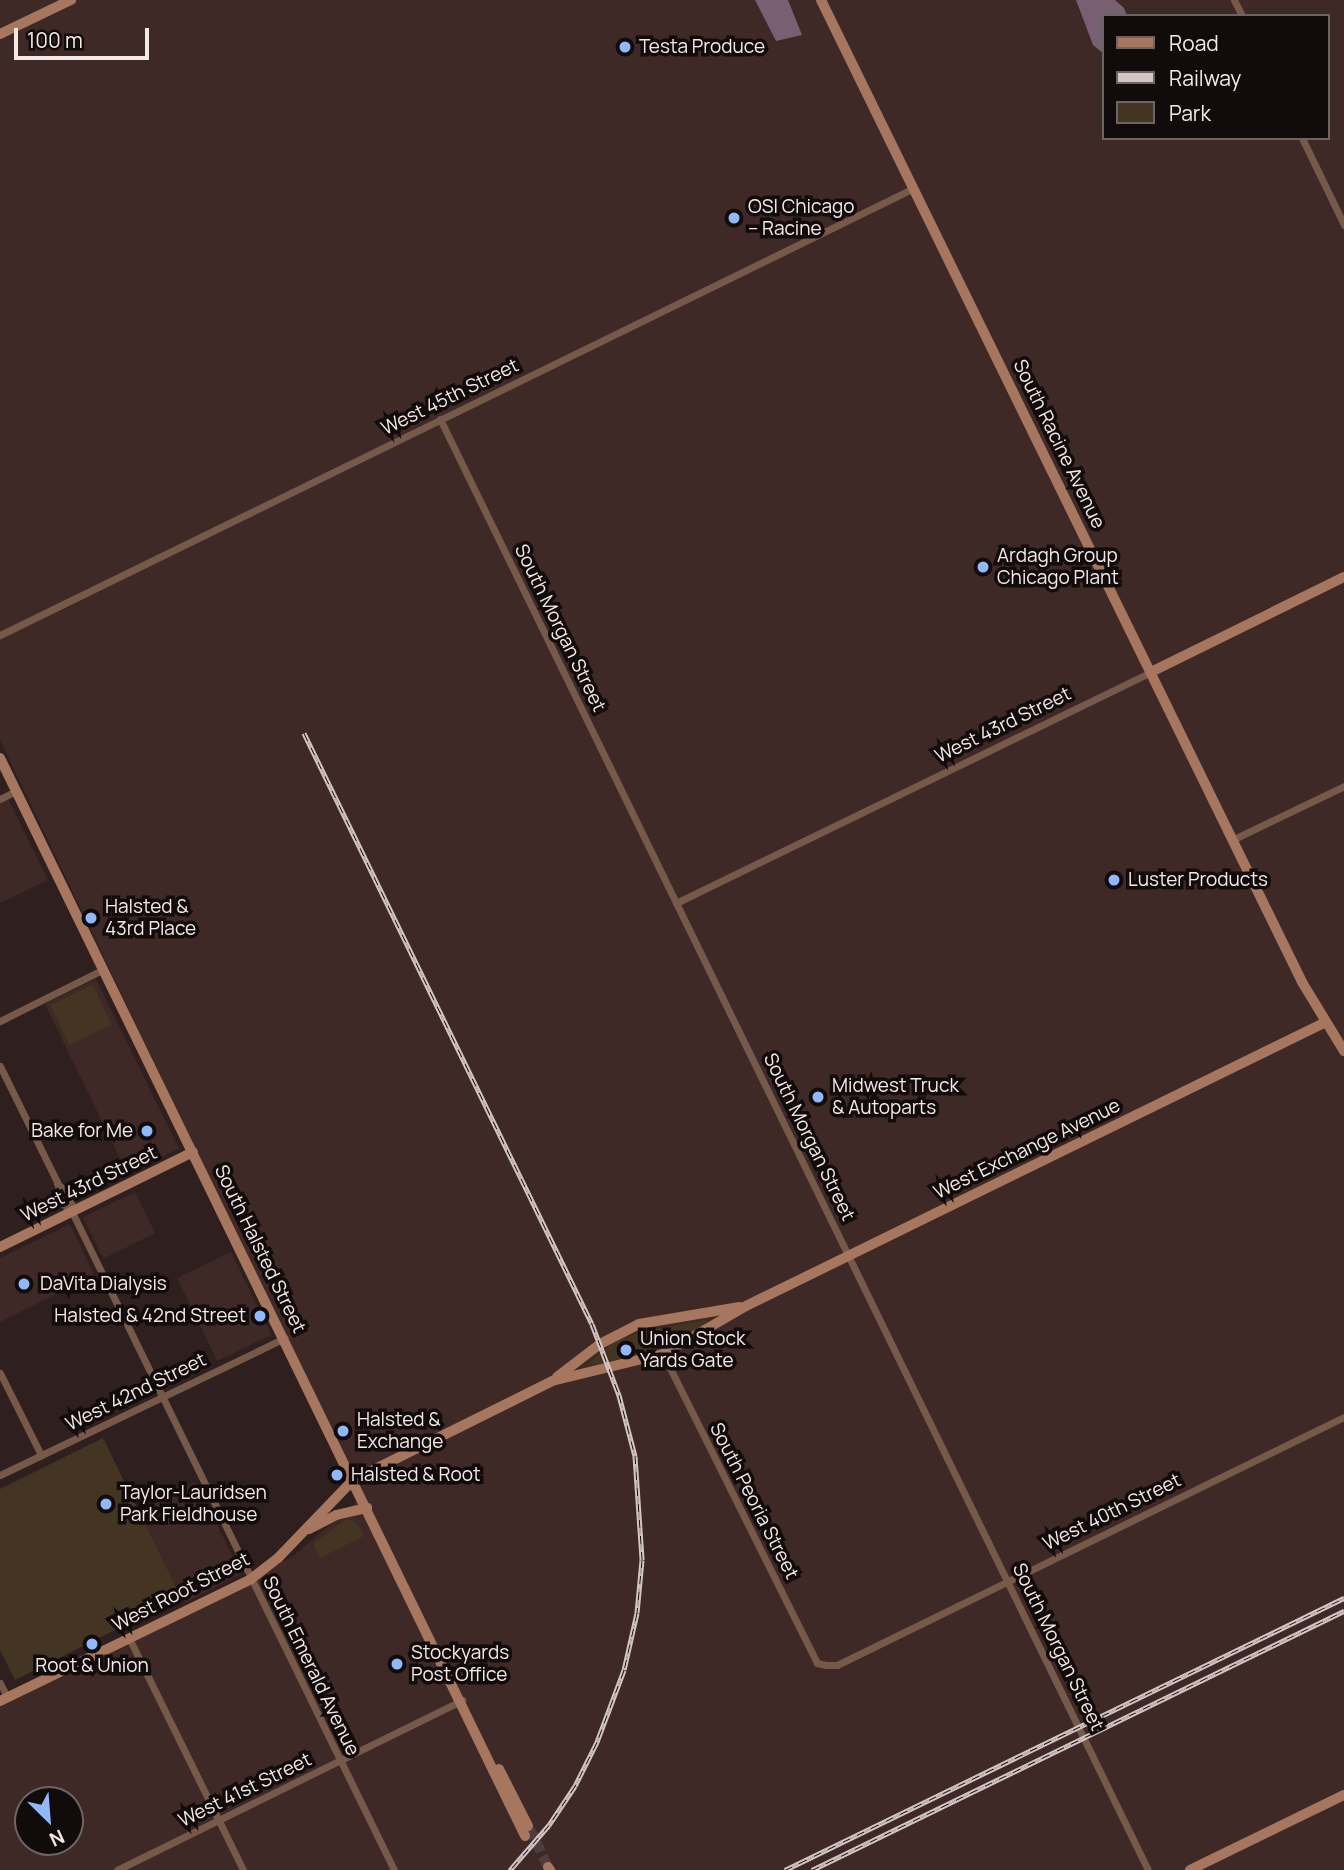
<!DOCTYPE html>
<html>
<head>
<meta charset="utf-8">
<style>
  body { margin:0 }
  #map { position:relative; width:1344px; height:1870px; overflow:hidden; background:#2f1f1e; font-family:Manrope,sans-serif }
  div>[style] { position:absolute }
  [style*='--x'] { left:calc(var(--x)*1px); top:calc(var(--y)*1px); width:calc(var(--w)*1px); rotate:calc(var(--a)*1deg) }
  .built>* { inset:0; background:#3f2927; transform-origin:0 0 }
  .green>* { inset:0; background:#443522; transform-origin:0 0 }
  .water>* { inset:0; background:#785f72 }
  .secondary-tunnel>* { height:10px; margin-top:-5px; transform-origin:0; background:repeating-linear-gradient(90deg,#4d3d3c 0 10px,transparent 0 15px) }
  .street>* { height:7px; margin:-3.5px; padding:0 3.5px; transform-origin:3.5px; border-radius:3.5px; background:#77594a }
  .secondary>* { height:10px; margin:-5px; padding:0 5px; transform-origin:5px; border-radius:5px; background:#a6765e }
  .rail>* { height:5px; margin-top:-2.5px; transform-origin:0; background:repeating-linear-gradient(90deg,#120b0b 0 8px,#d3c6c5 0 16px); box-sizing:border-box; border-block:2px solid #d3c6c5 }
  .dots>* { width:19px; height:19px; translate:-50% -50%; box-sizing:border-box; border:4px solid #120b0b; border-radius:50% }
  span { translate:-50% -50%; white-space:nowrap; text-align:center; line-height:1.15; -webkit-text-stroke:7px #120b0b; paint-order:stroke }
  .poi-label { font-size:19px; color:#f5e9e8 }
  .left { translate:0 -50%; text-align:left }
  .right { translate:-100% -50%; text-align:right }
  .street-label { font-size:19px; color:#f5e9e8 }
  .legend { position:absolute; left:1102px; top:14px; width:228px; height:126px; box-sizing:border-box; background:#120b0b; border:2px solid #6d6463; margin:0; padding:9px 12px; list-style:none; font-size:21px; color:#f5e9e8 }
  .legend li { display:flex; align-items:center; gap:14px; height:35px }
  .legend b { width:35px; border:2px solid #6d6463 }
  .north { position:absolute; left:14px; top:1786px; width:70px; height:70px; box-sizing:border-box; background:#120b0b; border:2px solid #6d6463; border-radius:50%; rotate:155deg; font-size:19px; font-weight:700; line-height:28px; text-align:center; color:#f5e9e8 }
  .north::after { content:''; display:block; margin:auto; width:24px; height:32px; background:#90b8fd; clip-path:polygon(50% 0,100% 100%,50% 72%,0 100%) }
  .scale { position:absolute; left:14px; top:28px; width:135px; height:32px; box-sizing:border-box; border:4px solid #f5e9e8; border-top:0; padding-left:9px; font-size:21px; line-height:24px; white-space:nowrap; color:#f5e9e8; -webkit-text-stroke:5px #120b0b; paint-order:stroke }
</style>
</head>
<body>
<div id="map">
  <div class="built">
    <div style="clip-path:polygon(evenodd,0 0,1344px 0,1344px 1870px,0 1870px,0 1700px,292px 1557px,362px 1497px,0 740px,0 0,1104px 16px,1328px 16px,1328px 138px,1104px 138px,1104px 16px,0 0,28px 1800px,70px 1800px,70px 1842px,28px 1842px,28px 1800px)"></div>
    <div style="clip-path:polygon(8px 799px,48px 880px,0 903px,0 803px)"></div>
    <div style="left:96px;top:979px;width:189px;height:57px;rotate:64deg"></div>
    <div style="left:135px;top:1192px;width:46px;height:58px;rotate:64deg"></div>
    <div style="clip-path:polygon(70px 1224px,94px 1275px,0 1322px,0 1258px)"></div>
    <div style="left:231px;top:1252px;width:92px;height:60px;rotate:64deg"></div>
    <div style="left:195px;top:1482px;width:103px;height:64px;rotate:63deg"></div>
  </div>
  <div class="green">
    <div style="left:93px;top:985px;width:44px;height:47px;rotate:65deg"></div>
    <div style="clip-path:polygon(705px 1320px,711px 1323px,650px 1354px,585px 1366px,612px 1344px,638px 1332px)"></div>
    <div style="clip-path:polygon(103px 1438px,181px 1597px,15px 1680px,0 1650px,0 1489px)"></div>
    <div style="clip-path:polygon(347px 1519px,355px 1522px,364px 1536px,320px 1558px,313px 1544px)"></div>
  </div>
  <div class="water">
    <div style="clip-path:polygon(755px 0,788px 0,802px 35px,776px 41px)"></div>
    <div style="clip-path:polygon(1076px 0,1115px 0,1124px 8px,1127px 16px,1104px 16px,1104px 54px,1093px 45px)"></div>
  </div>
  <div class="secondary-tunnel">
    <div style="--x:530;--y:1829;--w:42;--a:64.7"></div>
  </div>
  <div class="street">
    <div style="--x:1234;--y:0;--w:18;--a:63"></div>
    <div style="--x:1302;--y:138;--w:97;--a:64.2"></div>
    <div style="--x:440;--y:419;--w:1615;--a:63.99"></div>
    <div style="--x:0;--y:635;--w:1017;--a:-26.06"></div>
    <div style="--x:0;--y:799;--w:18;--a:-27"></div>
    <div style="--x:1234;--y:839;--w:122;--a:-25.7"></div>
    <div style="--x:676;--y:903;--w:528;--a:-25.93"></div>
    <div style="--x:0;--y:1021;--w:116;--a:-26.6"></div>
    <div style="--x:0;--y:1066;--w:129;--a:63.8"></div>
    <div style="--x:57;--y:1182;--w:22;--a:77"></div>
    <div style="--x:62;--y:1203;--w:13;--a:42"></div>
    <div style="--x:72;--y:1212;--w:733;--a:63.92"></div>
    <div style="--x:57;--y:1183;--w:21;--a:47"></div>
    <div style="--x:71;--y:1198;--w:14;--a:86"></div>
    <div style="--x:663;--y:1354;--w:345;--a:63.5"></div>
    <div style="--x:817;--y:1663;--w:9;--a:13"></div>
    <div style="--x:826;--y:1665;--w:11;--a:0"></div>
    <div style="--x:837;--y:1665;--w:564;--a:-26.07"></div>
    <div style="--x:0;--y:1373;--w:92;--a:63.4"></div>
    <div style="--x:0;--y:1475;--w:316;--a:-25.7"></div>
    <div style="--x:129;--y:1638;--w:258;--a:63.8"></div>
    <div style="--x:0;--y:1683;--w:16;--a:63"></div>
    <div style="--x:117;--y:1870;--w:385;--a:-26.2"></div>
  </div>
  <div class="secondary">
    <div style="--x:821;--y:0;--w:1093;--a:63.9"></div>
    <div style="--x:1302;--y:982;--w:81;--a:58.7"></div>
    <div style="--x:0;--y:34;--w:79;--a:-25.6"></div>
    <div style="--x:1151;--y:672;--w:215;--a:-26.2"></div>
    <div style="--x:0;--y:758;--w:1199;--a:64.03"></div>
    <div style="--x:0;--y:1247;--w:215;--a:-26.2"></div>
    <div style="--x:557;--y:1377;--w:54;--a:-37.5"></div>
    <div style="--x:600;--y:1344;--w:44;--a:-27.1"></div>
    <div style="--x:639;--y:1324;--w:102;--a:-9.6"></div>
    <div style="--x:309;--y:1529;--w:30;--a:-27"></div>
    <div style="--x:336;--y:1515;--w:32;--a:-13"></div>
    <div style="--x:0;--y:1701;--w:279;--a:-25.9"></div>
    <div style="--x:251;--y:1579;--w:34;--a:-38"></div>
    <div style="--x:278;--y:1558;--w:108;--a:-46.1"></div>
    <div style="--x:353;--y:1480;--w:222;--a:-26.4"></div>
    <div style="--x:552;--y:1381;--w:114;--a:-13.7"></div>
    <div style="--x:663;--y:1354;--w:96;--a:-30"></div>
    <div style="--x:746;--y:1306;--w:644;--a:-26.09"></div>
    <div style="--x:499;--y:1769;--w:64;--a:63"></div>
    <div style="--x:548;--y:1867;--w:4;--a:56"></div>
    <div style="--x:1190;--y:1870;--w:171;--a:-26"></div>
  </div>
  <div class="rail">
    <div style="--x:304;--y:733;--w:657;--a:64.02"></div>
    <div style="--x:592;--y:1324;--w:76;--a:69.2"></div>
    <div style="--x:619;--y:1395;--w:63;--a:75.3"></div>
    <div style="--x:635;--y:1456;--w:104;--a:86.1"></div>
    <div style="--x:642;--y:1560;--w:53;--a:95.4"></div>
    <div style="--x:637;--y:1613;--w:58;--a:102.8"></div>
    <div style="--x:624;--y:1670;--w:77;--a:110.6"></div>
    <div style="--x:597;--y:1742;--w:49;--a:116.6"></div>
    <div style="--x:575;--y:1786;--w:47;--a:123.7"></div>
    <div style="--x:549;--y:1825;--w:60;--a:130.9"></div>
    <div style="--x:785;--y:1870;--w:622;--a:-25.95"></div>
    <div style="--x:812;--y:1870;--w:592;--a:-25.96"></div>
  </div>
  <div class="dots">
    <div style="left:625px;top:47px;background:#90b8fd"></div>
    <div style="left:734px;top:218px;background:#90b8fd"></div>
    <div style="left:983px;top:567px;background:#90b8fd"></div>
    <div style="left:1114px;top:880px;background:#90b8fd"></div>
    <div style="left:91px;top:918px;background:#90b8fd"></div>
    <div style="left:818px;top:1097px;background:#90b8fd"></div>
    <div style="left:147px;top:1131px;background:#90b8fd"></div>
    <div style="left:24px;top:1284px;background:#90b8fd"></div>
    <div style="left:260px;top:1316px;background:#90b8fd"></div>
    <div style="left:626px;top:1350px;background:#90b8fd"></div>
    <div style="left:343px;top:1431px;background:#90b8fd"></div>
    <div style="left:337px;top:1475px;background:#90b8fd"></div>
    <div style="left:106px;top:1504px;background:#90b8fd"></div>
    <div style="left:92px;top:1644px;background:#90b8fd"></div>
    <div style="left:397px;top:1664px;background:#90b8fd"></div>
  </div>
  <div class="poi-label">
    <span class="left" style="left:639px;top:47px">Testa Produce</span>
    <span class="left" style="left:748px;top:218px">OSI Chicago<br>– Racine</span>
    <span class="left" style="left:997px;top:567px">Ardagh Group<br>Chicago Plant</span>
    <span class="left" style="left:1128px;top:880px">Luster Products</span>
    <span class="left" style="left:105px;top:918px">Halsted &amp;<br>43rd Place</span>
    <span class="left" style="left:832px;top:1097px">Midwest Truck<br>&amp; Autoparts</span>
    <span class="right" style="left:133px;top:1131px">Bake for Me</span>
    <span class="left" style="left:40px;top:1284px">DaVita Dialysis</span>
    <span class="right" style="left:246px;top:1316px">Halsted &amp; 42nd Street</span>
    <span class="left" style="left:640px;top:1350px">Union Stock<br>Yards Gate</span>
    <span class="left" style="left:357px;top:1431px">Halsted &amp;<br>Exchange</span>
    <span class="left" style="left:351px;top:1475px">Halsted &amp; Root</span>
    <span class="left" style="left:120px;top:1504px">Taylor-Lauridsen<br>Park Fieldhouse</span>
    <span class="left" style="left:411px;top:1664px">Stockyards<br>Post Office</span>
    <span style="left:92px;top:1666px">Root &amp; Union</span>
  </div>
  <div class="street-label">
    <span style="left:450px;top:397px;rotate:-26deg">West 45th Street</span>
    <span style="left:1059px;top:444px;rotate:64deg">South Racine Avenue</span>
    <span style="left:560px;top:628px;rotate:64deg">South Morgan Street</span>
    <span style="left:1003px;top:725px;rotate:-26deg">West 43rd Street</span>
    <span style="left:809px;top:1137px;rotate:64deg">South Morgan Street</span>
    <span style="left:1027px;top:1149px;rotate:-26deg">West Exchange Avenue</span>
    <span style="left:89px;top:1184px;rotate:-26deg">West 43rd Street</span>
    <span style="left:260px;top:1249px;rotate:64deg">South Halsted Street</span>
    <span style="left:136px;top:1392px;rotate:-26deg">West 42nd Street</span>
    <span style="left:754px;top:1501px;rotate:63deg">South Peoria Street</span>
    <span style="left:1112px;top:1512px;rotate:-26deg">West 40th Street</span>
    <span style="left:181px;top:1592px;rotate:-27deg">West Root Street</span>
    <span style="left:1058px;top:1647px;rotate:64deg">South Morgan Street</span>
    <span style="left:311px;top:1666px;rotate:64deg">South Emerald Avenue</span>
    <span style="left:245px;top:1790px;rotate:-26deg">West 41st Street</span>
  </div>
  <ul class="legend">
  <li><b style="height:9px;background:#a6765e"></b>Road</li>
  <li><b style="height:9px;background:#d3c6c5"></b>Railway</li>
  <li><b style="height:19px;background:#443522"></b>Park</li>
  </ul>
  <div class="north">N</div>
  <div class="scale">100 m</div>
</div>
</body>
</html>
